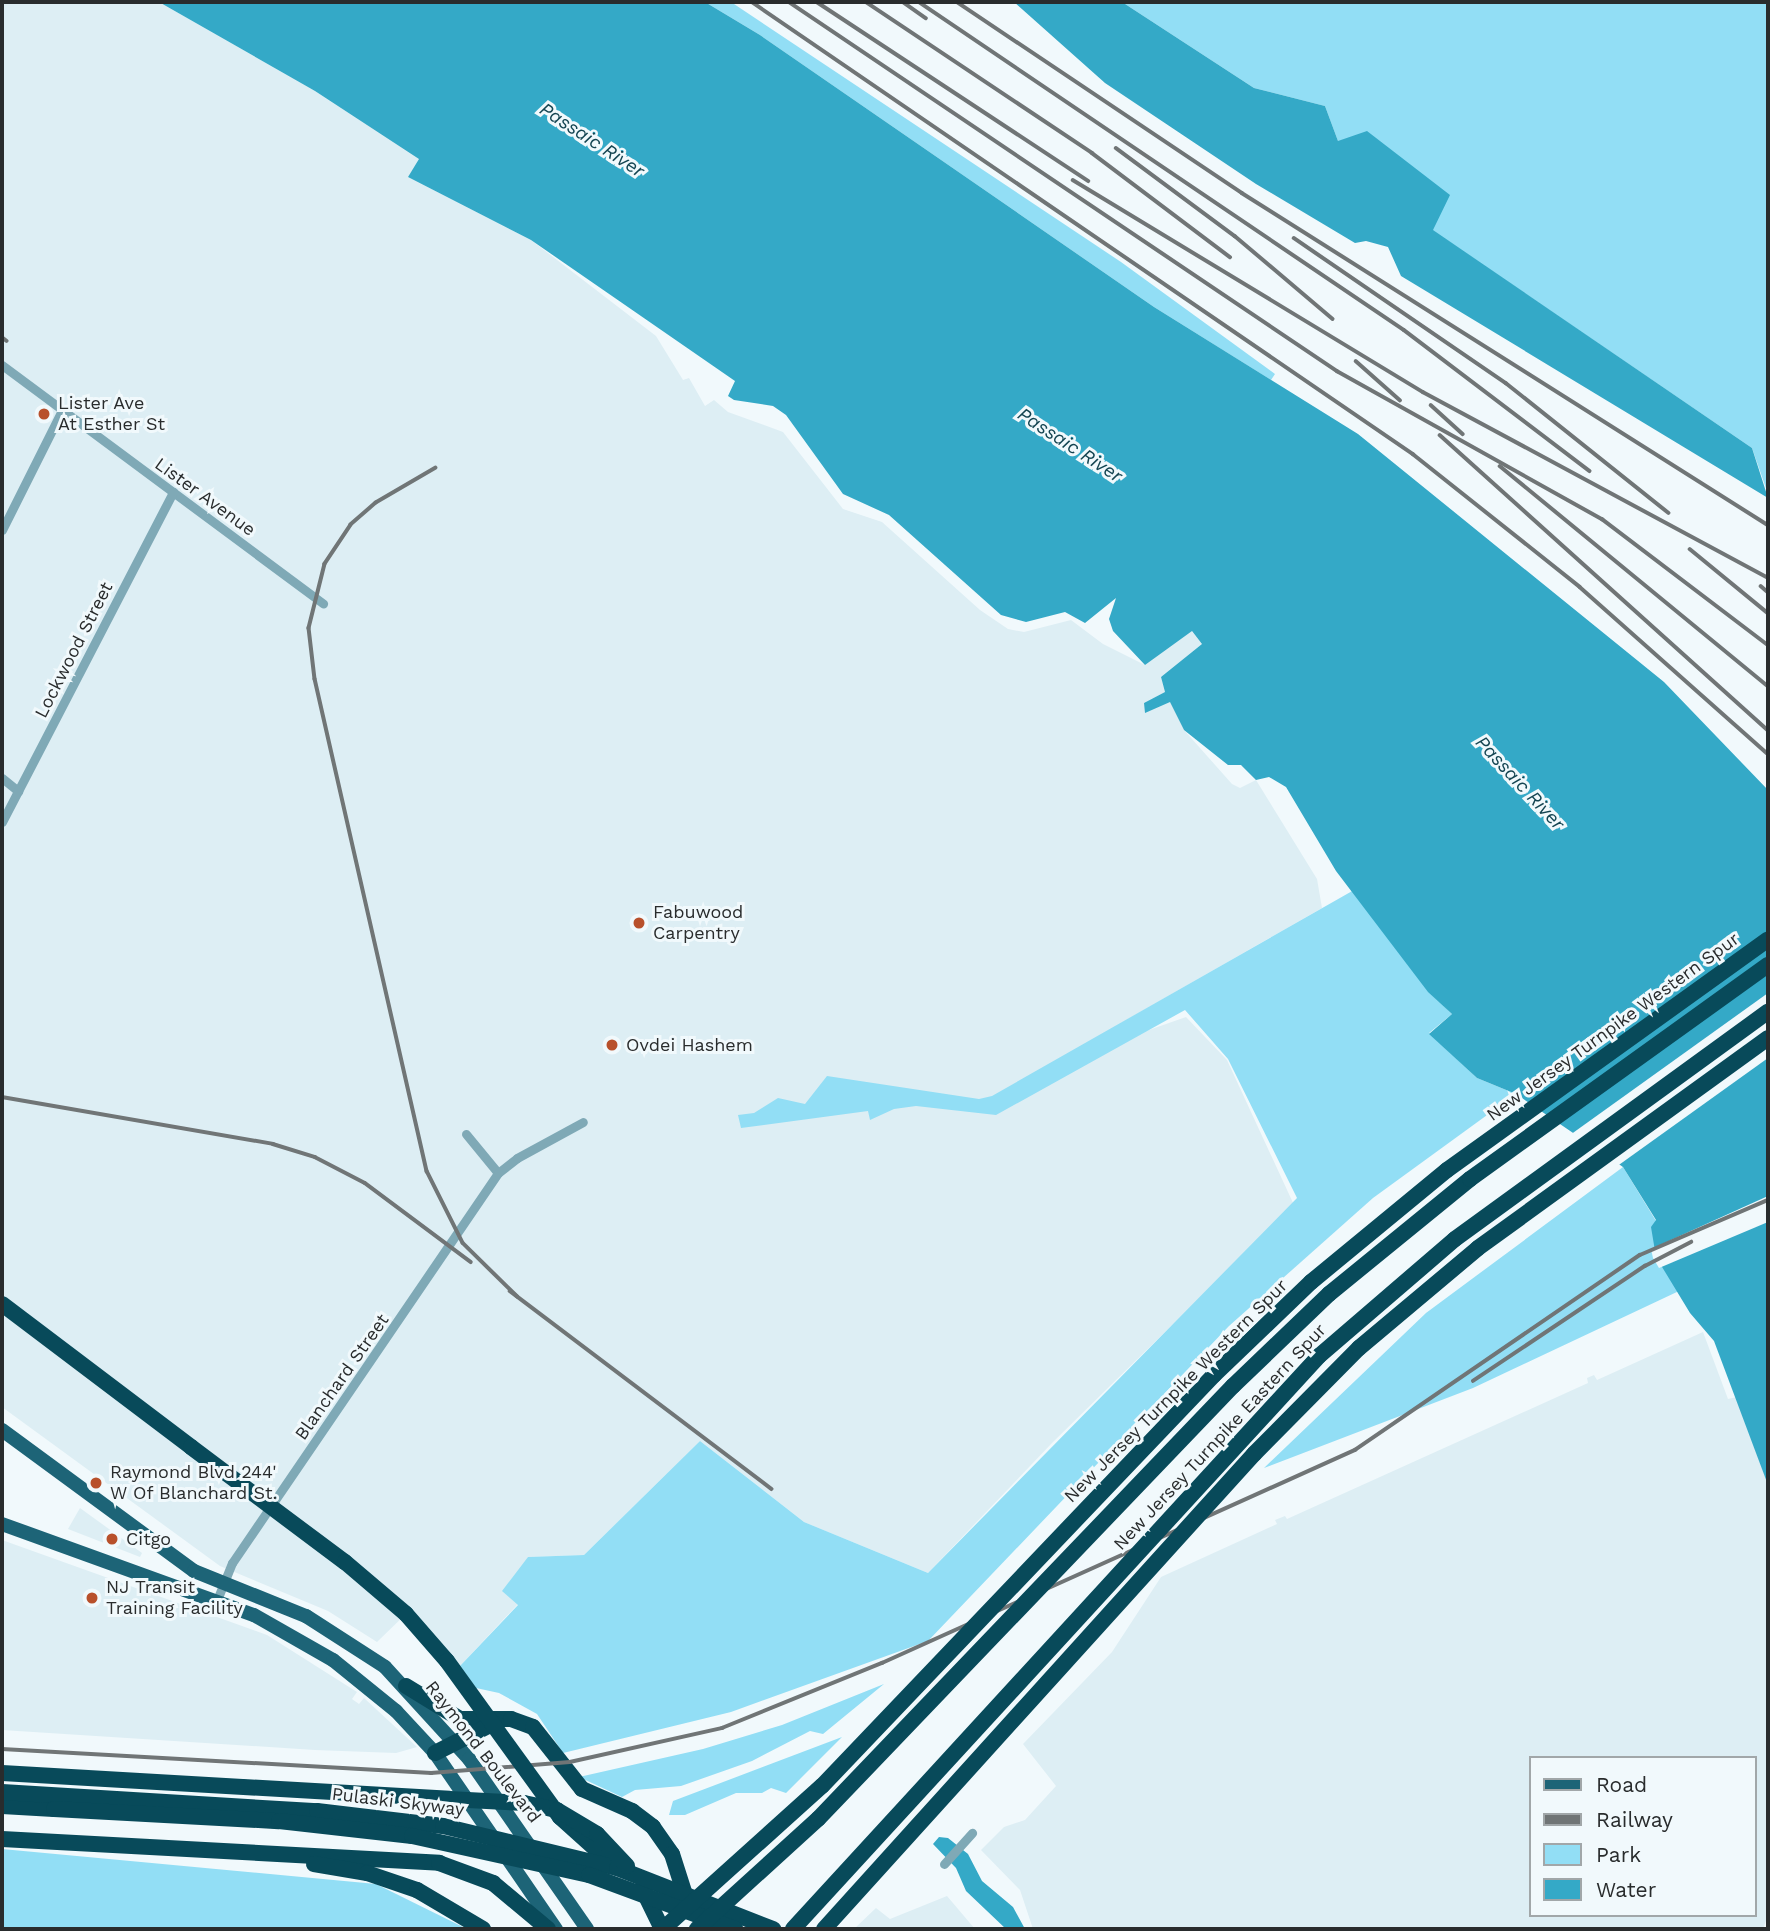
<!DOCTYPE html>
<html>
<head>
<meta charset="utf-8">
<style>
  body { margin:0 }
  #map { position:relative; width:1770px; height:1931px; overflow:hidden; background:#f1f9fc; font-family:"Work Sans",sans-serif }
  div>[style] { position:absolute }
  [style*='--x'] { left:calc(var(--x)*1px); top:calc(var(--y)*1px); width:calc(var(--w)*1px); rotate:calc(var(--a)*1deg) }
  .built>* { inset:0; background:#ddeef4 }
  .green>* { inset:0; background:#92def5 }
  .water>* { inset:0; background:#34a9c7 }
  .pier>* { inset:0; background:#f1f9fc }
  .minor>* { height:9px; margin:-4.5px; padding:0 4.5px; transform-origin:4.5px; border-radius:4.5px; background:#7fa9b6 }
  .primary>* { height:14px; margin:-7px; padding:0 7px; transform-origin:7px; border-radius:7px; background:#1d6477 }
  .motorway>* { height:16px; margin:-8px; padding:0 8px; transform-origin:8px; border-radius:8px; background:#084a5a }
  .rail>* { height:3.5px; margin:-1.75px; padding:0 1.75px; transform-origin:1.75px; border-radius:1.75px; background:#707576 }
  .motorway-bridge>* { height:16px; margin:-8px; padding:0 8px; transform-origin:8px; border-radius:8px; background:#084a5a }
  .dots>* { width:19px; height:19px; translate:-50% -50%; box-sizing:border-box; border:4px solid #f1f9fc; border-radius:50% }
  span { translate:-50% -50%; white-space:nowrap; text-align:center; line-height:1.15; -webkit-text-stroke:6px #f1f9fc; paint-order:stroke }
  .poi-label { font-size:18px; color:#292c2d }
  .left { translate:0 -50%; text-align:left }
  .street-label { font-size:18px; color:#292c2d }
  .water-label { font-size:19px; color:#144552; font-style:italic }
  .frame { position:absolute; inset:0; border:4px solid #292c2d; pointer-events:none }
  .legend { position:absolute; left:1529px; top:1756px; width:228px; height:161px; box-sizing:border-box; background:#f1f9fc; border:2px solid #a1a7a9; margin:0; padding:9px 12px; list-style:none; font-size:21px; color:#292c2d }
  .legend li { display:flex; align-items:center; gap:14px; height:35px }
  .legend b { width:35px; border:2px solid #a1a7a9 }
</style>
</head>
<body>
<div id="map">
  <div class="built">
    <div style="clip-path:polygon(2px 2px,159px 2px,315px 91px,420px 159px,408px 177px,531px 240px,656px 336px,683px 380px,689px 378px,705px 406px,714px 400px,728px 412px,783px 432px,843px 509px,882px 522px,980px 610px,1008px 629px,1024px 632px,1071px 620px,1103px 644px,1145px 665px,1191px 630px,1202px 644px,1161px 677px,1165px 692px,1144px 703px,1170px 701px,1184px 730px,1232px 784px,1240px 788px,1256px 780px,1317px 879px,1322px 908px,1121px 1023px,1146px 1031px,1186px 1017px,1227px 1060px,1294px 1205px,1052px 1443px,928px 1573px,804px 1522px,700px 1441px,584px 1555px,528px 1557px,518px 1604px,460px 1666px,411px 1609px,377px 1642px,328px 1611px,220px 1566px,2px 1407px)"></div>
    <div style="clip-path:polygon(evenodd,1703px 1332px,1728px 1399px,1737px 1397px,1768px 1485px,1768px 1915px,1763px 1929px,1033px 1929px,1020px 1890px,981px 1850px,1004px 1827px,1025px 1820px,1056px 1786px,1023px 1744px,1112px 1652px,1161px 1577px,1277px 1524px,1275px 1520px,1285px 1516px,1287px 1519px,1588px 1383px,1587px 1378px,1594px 1375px,1597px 1380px,1703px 1332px,1530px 1758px,1754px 1758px,1754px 1915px,1530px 1915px,1530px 1758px)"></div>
    <div style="clip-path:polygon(80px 1508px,142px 1553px,140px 1557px,68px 1529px)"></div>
    <div style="clip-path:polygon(2px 1540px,267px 1635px,357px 1692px,352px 1699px,359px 1704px,364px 1698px,417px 1747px,396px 1753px,315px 1750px,2px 1730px)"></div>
    <div style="clip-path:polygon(947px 1896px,975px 1929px,854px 1929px,876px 1908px,890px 1919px)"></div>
  </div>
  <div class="green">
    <div style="clip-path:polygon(705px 2px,731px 2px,1121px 262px,1275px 374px,1271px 380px,1154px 307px,760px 35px)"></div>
    <div style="clip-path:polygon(1122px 2px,1768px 2px,1768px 494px,1752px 448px,1432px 230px,1338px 141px,1325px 106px,1254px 88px)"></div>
    <div style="clip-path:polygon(1354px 890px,1428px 991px,1452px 1014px,1429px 1033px,1477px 1078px,1516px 1094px,1373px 1198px,1229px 1326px,928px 1641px,731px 1712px,563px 1753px,537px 1714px,499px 1693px,476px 1688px,460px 1666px,518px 1605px,502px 1591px,528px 1557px,584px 1555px,700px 1441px,804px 1522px,928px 1573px,1297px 1198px,1228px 1059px,1185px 1010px,996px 1115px,916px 1106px,894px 1109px,870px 1120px,868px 1111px,741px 1128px,738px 1115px,754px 1113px,778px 1098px,805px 1104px,827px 1076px,979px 1099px,992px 1096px)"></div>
    <div style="clip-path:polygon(1623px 1167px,1656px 1221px,1656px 1257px,1679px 1291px,1473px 1388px,1264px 1468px,1426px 1313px)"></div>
    <div style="clip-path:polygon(884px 1684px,823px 1734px,810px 1731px,752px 1761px,681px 1786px,635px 1790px,622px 1797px,579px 1777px,703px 1749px,782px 1725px)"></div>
    <div style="clip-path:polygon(842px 1737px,786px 1793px,771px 1788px,762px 1793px,736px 1793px,685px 1815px,669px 1815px,673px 1801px)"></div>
    <div style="clip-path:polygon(2px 1849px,376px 1884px,467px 1929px,2px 1929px)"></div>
  </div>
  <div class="water">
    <div style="clip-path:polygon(159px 2px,705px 2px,760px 35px,1154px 307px,1358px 434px,1664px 682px,1768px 790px,1768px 1485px,1714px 1341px,1690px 1313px,1656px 1257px,1651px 1227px,1656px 1220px,1623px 1167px,1516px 1094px,1477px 1078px,1429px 1034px,1452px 1014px,1428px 992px,1336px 871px,1286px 787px,1269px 777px,1256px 780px,1241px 765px,1228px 765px,1184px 730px,1170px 702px,1145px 713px,1144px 703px,1165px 692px,1161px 677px,1202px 644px,1192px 631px,1145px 665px,1113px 631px,1109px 619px,1116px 598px,1085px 623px,1065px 612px,1026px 622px,1001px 615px,889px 515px,843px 494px,786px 415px,773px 406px,734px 400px,728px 396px,735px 381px,531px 240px,408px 177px,419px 159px,315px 91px)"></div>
    <div style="clip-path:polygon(1014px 2px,1122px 2px,1254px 88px,1325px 106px,1338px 141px,1367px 131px,1450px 195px,1433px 230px,1752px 448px,1768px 498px,1401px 276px,1388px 247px,1366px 241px,1355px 243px,1256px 184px,1105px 83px)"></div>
    <div style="clip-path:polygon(939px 1837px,948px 1838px,968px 1854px,982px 1881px,1013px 1907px,1025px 1929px,1006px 1929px,966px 1891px,956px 1868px,933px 1844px)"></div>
  </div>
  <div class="pier">
    <div style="clip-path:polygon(1768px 993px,1768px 1058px,1616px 1167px,1570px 1135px)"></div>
    <div style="clip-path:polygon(1768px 1196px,1768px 1222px,1659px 1268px,1653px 1258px,1651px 1249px)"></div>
  </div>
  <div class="minor">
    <div style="--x:2;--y:365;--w:400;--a:36.6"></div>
    <div style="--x:2;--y:530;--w:134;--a:-63.4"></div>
    <div style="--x:2;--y:778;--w:21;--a:39"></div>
    <div style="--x:2;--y:822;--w:372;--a:-62.6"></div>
    <div style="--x:466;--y:1134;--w:50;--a:50.6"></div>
    <div style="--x:217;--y:1600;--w:40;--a:-68"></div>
    <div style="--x:232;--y:1563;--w:472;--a:-55.7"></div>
    <div style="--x:498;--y:1173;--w:24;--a:-38"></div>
    <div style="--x:517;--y:1158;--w:75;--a:-28.6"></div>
    <div style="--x:944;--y:1864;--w:42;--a:-47.9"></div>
  </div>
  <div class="primary">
    <div style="--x:2;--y:1430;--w:238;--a:36.3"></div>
    <div style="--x:194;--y:1571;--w:121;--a:21.9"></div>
    <div style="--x:306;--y:1616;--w:94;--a:32.8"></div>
    <div style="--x:385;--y:1667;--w:125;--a:47.6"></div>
    <div style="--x:469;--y:1759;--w:207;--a:55.2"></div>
    <div style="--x:2;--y:1524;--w:268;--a:19.9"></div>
    <div style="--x:254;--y:1615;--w:91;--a:29.7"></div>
    <div style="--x:333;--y:1660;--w:81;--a:39"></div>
    <div style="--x:396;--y:1711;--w:57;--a:47.1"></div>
    <div style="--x:435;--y:1753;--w:214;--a:55.5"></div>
  </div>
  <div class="motorway">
    <div style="--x:2;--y:1304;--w:237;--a:37.1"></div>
    <div style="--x:406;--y:1686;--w:63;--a:31.4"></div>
    <div style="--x:460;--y:1719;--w:51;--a:0"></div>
    <div style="--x:511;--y:1719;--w:23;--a:20"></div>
    <div style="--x:533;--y:1727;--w:79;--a:51.7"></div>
    <div style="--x:582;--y:1789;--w:55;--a:23.7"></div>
    <div style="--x:632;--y:1811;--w:26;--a:37"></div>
    <div style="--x:653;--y:1827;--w:33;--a:55"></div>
    <div style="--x:672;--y:1854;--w:52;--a:72.3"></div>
    <div style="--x:435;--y:1753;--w:66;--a:-27"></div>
    <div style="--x:2;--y:1773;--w:448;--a:3.3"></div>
    <div style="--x:2;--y:1806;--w:52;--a:3.3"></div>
    <div style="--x:2;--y:1839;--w:438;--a:3.1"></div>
    <div style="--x:439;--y:1863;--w:58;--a:20.3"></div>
    <div style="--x:493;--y:1883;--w:72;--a:39.9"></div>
    <div style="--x:314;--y:1864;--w:54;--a:9.6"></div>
    <div style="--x:367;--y:1873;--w:53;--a:18.8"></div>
    <div style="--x:417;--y:1890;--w:77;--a:30.6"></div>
    <div style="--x:642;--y:1888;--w:46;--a:64"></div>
  </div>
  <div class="rail">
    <div style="--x:752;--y:2;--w:801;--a:34.36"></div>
    <div style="--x:1413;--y:454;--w:213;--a:38.5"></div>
    <div style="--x:1580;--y:587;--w:251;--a:41.6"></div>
    <div style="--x:789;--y:2;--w:661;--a:33.95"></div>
    <div style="--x:1337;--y:371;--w:304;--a:29.2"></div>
    <div style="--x:1602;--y:519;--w:208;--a:37.2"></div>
    <div style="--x:817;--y:2;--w:325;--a:33.4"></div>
    <div style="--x:866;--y:2;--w:272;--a:33.7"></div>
    <div style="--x:1092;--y:153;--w:173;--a:37"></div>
    <div style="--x:903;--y:2;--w:28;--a:35"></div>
    <div style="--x:919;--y:2;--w:585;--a:34.07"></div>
    <div style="--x:1404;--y:330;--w:233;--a:37.2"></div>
    <div style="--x:957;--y:2;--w:343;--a:33.8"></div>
    <div style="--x:1242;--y:193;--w:622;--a:32.26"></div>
    <div style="--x:1116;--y:148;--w:148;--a:36.5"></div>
    <div style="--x:1235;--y:236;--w:128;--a:40.3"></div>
    <div style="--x:1073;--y:180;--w:409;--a:31.2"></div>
    <div style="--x:1423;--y:392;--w:392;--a:28.3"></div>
    <div style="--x:1294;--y:238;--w:257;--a:34.4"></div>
    <div style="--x:1506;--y:383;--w:208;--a:38.6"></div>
    <div style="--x:2;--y:337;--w:6;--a:39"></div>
    <div style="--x:1356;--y:361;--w:59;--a:41.6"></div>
    <div style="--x:1431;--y:405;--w:43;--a:42.2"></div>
    <div style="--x:1440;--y:435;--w:441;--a:42"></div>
    <div style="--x:1500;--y:466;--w:347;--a:39.4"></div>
    <div style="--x:436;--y:468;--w:69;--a:149.7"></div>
    <div style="--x:376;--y:503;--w:33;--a:139"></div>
    <div style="--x:351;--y:525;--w:47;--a:123.7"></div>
    <div style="--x:325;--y:564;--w:66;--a:104"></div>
    <div style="--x:309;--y:628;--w:51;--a:83.3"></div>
    <div style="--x:315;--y:679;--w:505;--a:77.18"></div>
    <div style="--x:427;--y:1171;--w:80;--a:63.4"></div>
    <div style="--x:463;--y:1243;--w:76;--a:44.5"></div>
    <div style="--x:1690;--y:549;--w:101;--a:39.4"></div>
    <div style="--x:1761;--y:586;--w:9;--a:41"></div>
    <div style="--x:2;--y:1097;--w:275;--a:9.8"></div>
    <div style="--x:273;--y:1144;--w:44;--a:17.2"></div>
    <div style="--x:315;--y:1157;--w:56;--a:27.5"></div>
    <div style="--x:365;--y:1183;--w:132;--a:36.7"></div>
    <div style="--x:510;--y:1291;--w:328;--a:37.1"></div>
    <div style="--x:1473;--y:1381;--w:207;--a:-33.8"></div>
    <div style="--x:1645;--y:1266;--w:52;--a:-27.6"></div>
    <div style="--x:2;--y:1749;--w:430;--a:3.2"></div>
    <div style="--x:431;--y:1773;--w:139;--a:-4.5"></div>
    <div style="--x:570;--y:1762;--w:156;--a:-12.6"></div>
    <div style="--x:722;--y:1728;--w:173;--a:-22.1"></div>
    <div style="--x:882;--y:1663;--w:519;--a:-24.24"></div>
    <div style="--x:1355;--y:1450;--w:345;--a:-34.4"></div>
    <div style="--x:1640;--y:1255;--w:139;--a:-23.3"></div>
  </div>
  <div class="motorway-bridge">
    <div style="--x:191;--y:1447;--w:192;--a:36.8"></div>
    <div style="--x:345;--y:1562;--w:80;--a:40.4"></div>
    <div style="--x:406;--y:1614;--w:62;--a:48.9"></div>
    <div style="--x:447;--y:1661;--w:193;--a:54.1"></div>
    <div style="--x:560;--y:1817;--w:67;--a:42"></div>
    <div style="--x:2;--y:1792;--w:316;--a:3.5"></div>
    <div style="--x:317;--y:1811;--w:127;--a:6.8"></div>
    <div style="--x:443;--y:1826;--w:179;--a:13.6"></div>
    <div style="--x:617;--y:1868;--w:168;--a:21.4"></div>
    <div style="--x:449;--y:1799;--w:75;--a:3.1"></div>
    <div style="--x:524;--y:1803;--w:34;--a:12"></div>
    <div style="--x:557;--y:1810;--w:47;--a:31"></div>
    <div style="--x:597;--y:1834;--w:44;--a:46.8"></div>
    <div style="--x:54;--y:1809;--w:225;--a:3.1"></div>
    <div style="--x:279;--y:1821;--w:134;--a:6.4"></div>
    <div style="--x:412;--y:1836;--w:181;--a:12.4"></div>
    <div style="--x:589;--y:1875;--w:156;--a:20.3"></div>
    <div style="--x:663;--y:1929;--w:214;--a:-42"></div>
    <div style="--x:822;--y:1786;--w:568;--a:-46.36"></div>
    <div style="--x:1214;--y:1375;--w:134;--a:-43.8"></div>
    <div style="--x:1311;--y:1282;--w:176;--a:-39.5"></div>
    <div style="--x:1447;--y:1170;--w:395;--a:-35.7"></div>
    <div style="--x:697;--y:1929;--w:164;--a:-42.3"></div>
    <div style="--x:818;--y:1819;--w:600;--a:-46.22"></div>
    <div style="--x:1233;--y:1386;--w:133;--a:-43.8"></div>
    <div style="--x:1329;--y:1294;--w:182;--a:-39.2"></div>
    <div style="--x:1470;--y:1179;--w:367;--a:-35.7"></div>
    <div style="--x:793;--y:1929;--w:778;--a:-47.45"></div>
    <div style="--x:1319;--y:1356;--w:179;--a:-40.7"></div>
    <div style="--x:1455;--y:1239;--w:387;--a:-36"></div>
    <div style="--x:824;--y:1929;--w:641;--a:-47.85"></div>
    <div style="--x:1254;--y:1454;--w:149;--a:-45.3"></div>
    <div style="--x:1359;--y:1348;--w:155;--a:-40"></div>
    <div style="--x:1478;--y:1248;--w:358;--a:-35.9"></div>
  </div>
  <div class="dots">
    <div style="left:44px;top:414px;background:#b8502b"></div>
    <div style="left:639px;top:923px;background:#b8502b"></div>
    <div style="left:612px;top:1045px;background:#b8502b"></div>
    <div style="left:96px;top:1483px;background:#b8502b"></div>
    <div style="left:112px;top:1539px;background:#b8502b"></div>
    <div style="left:92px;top:1598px;background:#b8502b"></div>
  </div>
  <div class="poi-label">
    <span class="left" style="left:58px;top:414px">Lister Ave<br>At Esther St</span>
    <span class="left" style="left:653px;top:923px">Fabuwood<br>Carpentry</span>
    <span class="left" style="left:626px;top:1045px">Ovdei Hashem</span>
    <span class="left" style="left:110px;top:1483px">Raymond Blvd 244'<br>W Of Blanchard St.</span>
    <span class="left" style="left:126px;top:1539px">Citgo</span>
    <span class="left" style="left:106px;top:1598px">NJ Transit<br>Training Facility</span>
  </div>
  <div class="street-label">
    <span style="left:205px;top:497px;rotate:36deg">Lister Avenue</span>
    <span style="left:74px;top:650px;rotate:-63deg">Lockwood Street</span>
    <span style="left:1613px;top:1027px;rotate:-36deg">New Jersey Turnpike Western Spur</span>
    <span style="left:342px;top:1377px;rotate:-55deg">Blanchard Street</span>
    <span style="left:1176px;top:1391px;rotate:-45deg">New Jersey Turnpike Western Spur</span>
    <span style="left:1220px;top:1437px;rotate:-47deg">New Jersey Turnpike Eastern Spur</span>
    <span style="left:483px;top:1752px;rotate:52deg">Raymond Boulevard</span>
    <span style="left:398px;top:1802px;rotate:7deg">Pulaski Skyway</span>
  </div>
  <div class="water-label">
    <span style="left:592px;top:140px;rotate:33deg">Passaic River</span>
    <span style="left:1070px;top:445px;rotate:33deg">Passaic River</span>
    <span style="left:1520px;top:783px;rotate:47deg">Passaic River</span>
  </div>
  <div class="frame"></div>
  <ul class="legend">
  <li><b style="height:9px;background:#1d6477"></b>Road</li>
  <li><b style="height:9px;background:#707576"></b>Railway</li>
  <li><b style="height:19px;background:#92def5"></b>Park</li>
  <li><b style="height:19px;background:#34a9c7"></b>Water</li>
  </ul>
</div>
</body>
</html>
